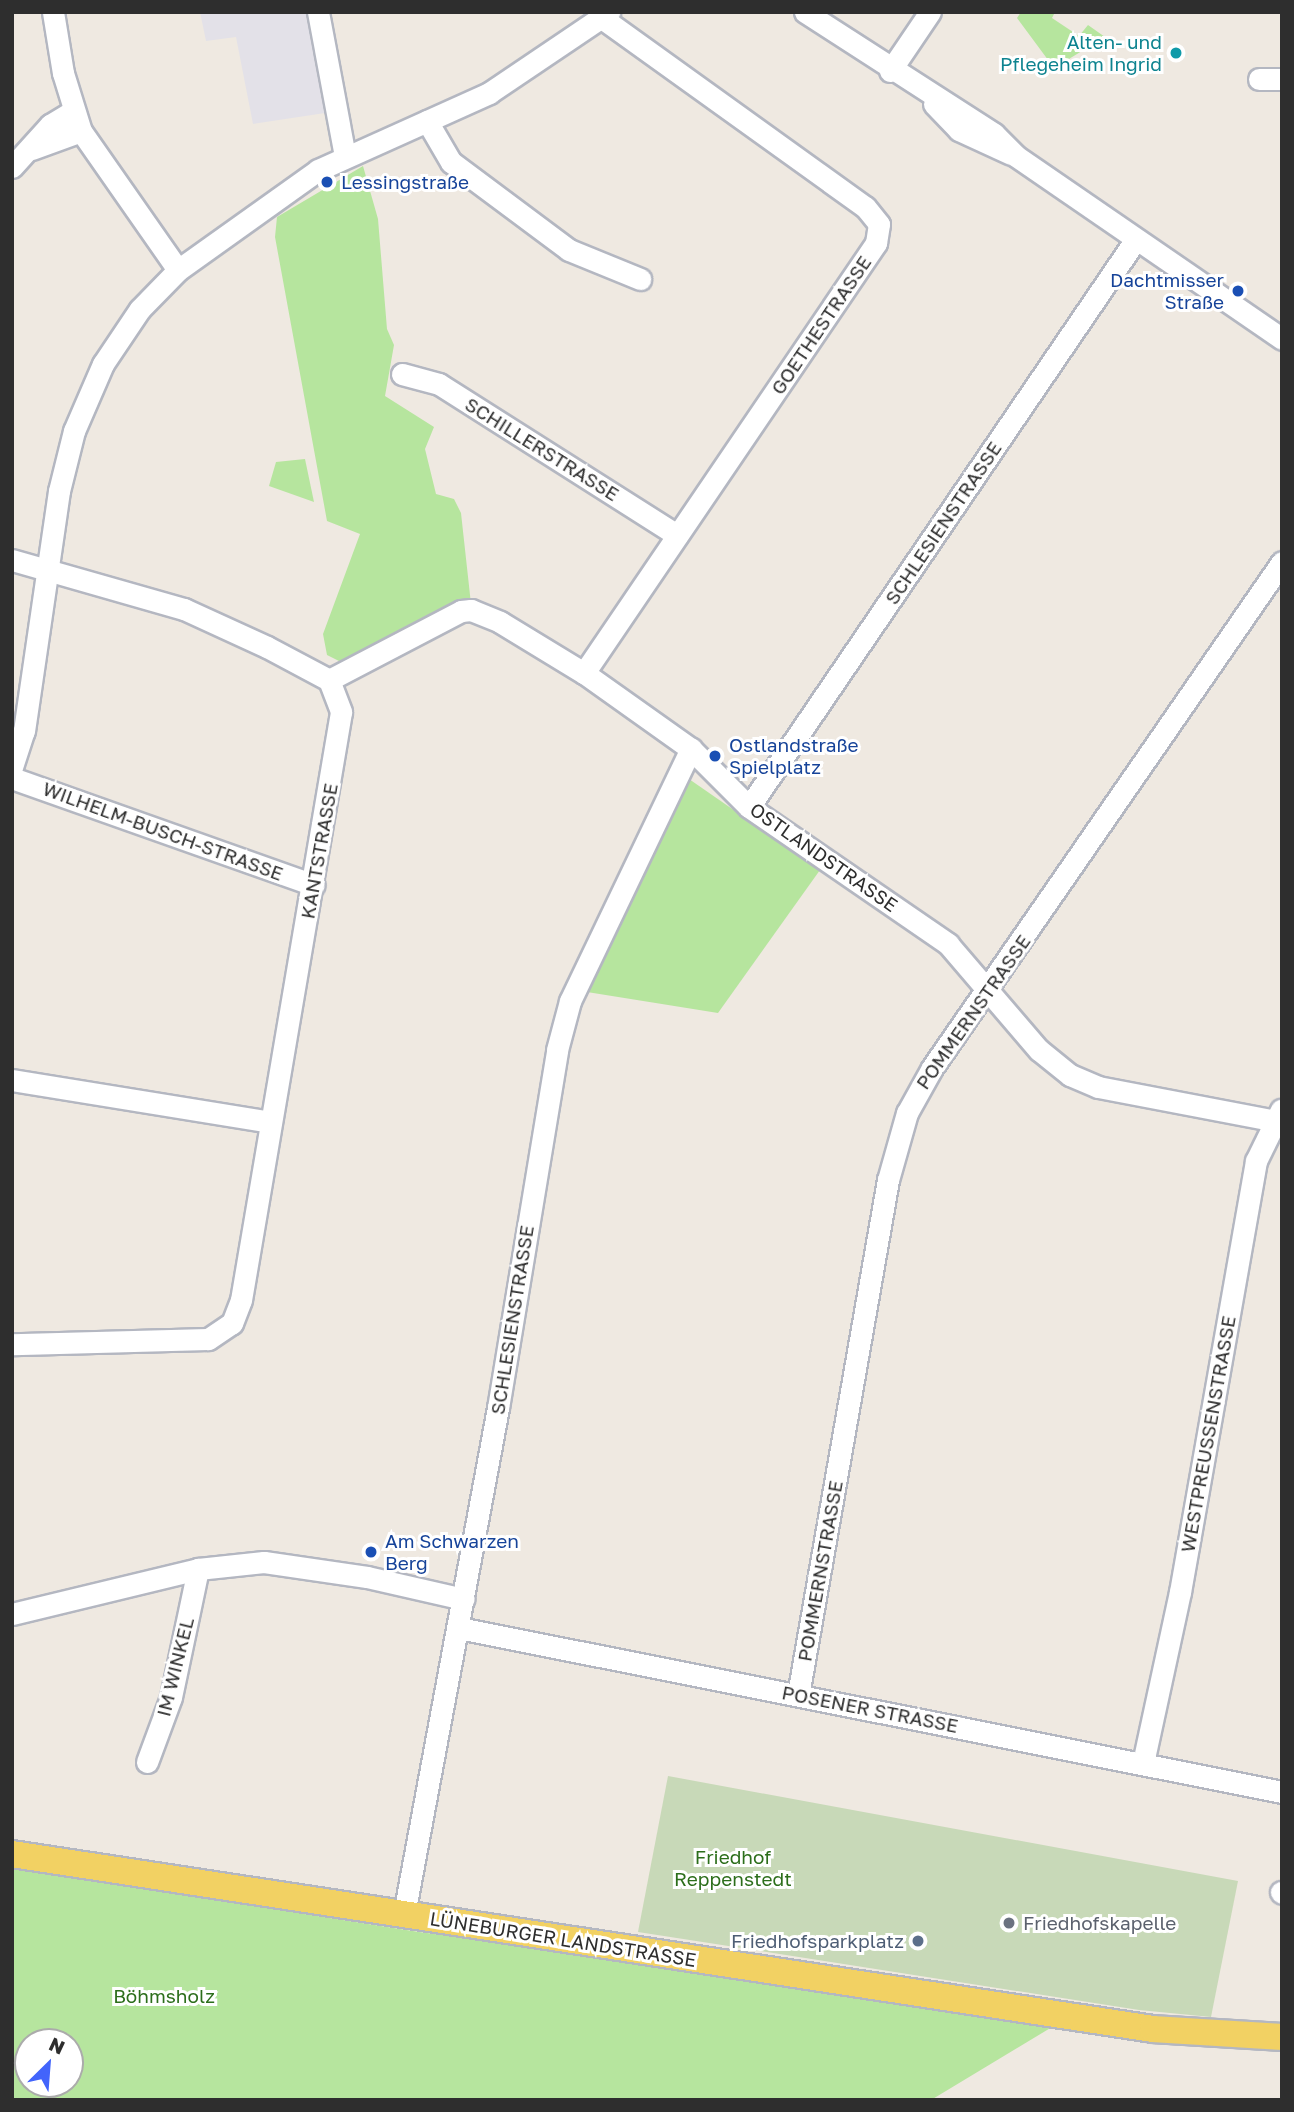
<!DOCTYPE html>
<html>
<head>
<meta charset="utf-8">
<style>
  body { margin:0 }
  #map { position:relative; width:1294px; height:2112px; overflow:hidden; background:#efe9e1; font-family:"Golos Text",sans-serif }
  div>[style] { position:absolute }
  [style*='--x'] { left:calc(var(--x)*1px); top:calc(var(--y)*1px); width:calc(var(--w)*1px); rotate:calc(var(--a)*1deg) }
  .industrial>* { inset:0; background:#e3e1e8 }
  .green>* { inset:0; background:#b6e59e }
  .cemetery>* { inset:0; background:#c8d9b8 }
  .roads { filter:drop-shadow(2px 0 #b4b7c1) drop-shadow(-2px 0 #b4b7c1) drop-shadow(0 2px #b4b7c1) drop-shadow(0 -2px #b4b7c1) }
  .minor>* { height:21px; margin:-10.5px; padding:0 10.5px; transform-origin:10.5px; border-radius:10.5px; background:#fff }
  .major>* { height:26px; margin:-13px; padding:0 13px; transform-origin:13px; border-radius:13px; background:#f2d163 }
  .dots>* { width:19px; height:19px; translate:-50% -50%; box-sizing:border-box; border:4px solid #fff; border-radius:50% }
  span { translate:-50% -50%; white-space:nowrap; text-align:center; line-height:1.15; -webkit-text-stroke:6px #fff; paint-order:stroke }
  .culture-label { font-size:19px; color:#0d838f }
  .right { translate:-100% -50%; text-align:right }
  .transit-label { font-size:19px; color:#164399 }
  .left { translate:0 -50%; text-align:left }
  .street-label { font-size:19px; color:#2e2e2e }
  .park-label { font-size:19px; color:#2c6e1b }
  .worship-label { font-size:19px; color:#5b616d }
  .service-label { font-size:19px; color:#4e5e75 }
  .frame { position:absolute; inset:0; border:14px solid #2e2e2e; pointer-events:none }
  .north { position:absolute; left:14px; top:2028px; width:70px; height:70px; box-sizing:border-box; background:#fff; border:2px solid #ababab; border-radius:50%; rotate:25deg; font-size:19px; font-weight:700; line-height:28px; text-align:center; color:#2e2e2e }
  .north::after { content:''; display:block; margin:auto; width:24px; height:32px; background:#4264fb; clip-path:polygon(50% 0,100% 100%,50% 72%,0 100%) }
</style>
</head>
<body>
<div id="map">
  <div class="industrial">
    <div style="clip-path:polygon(200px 12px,311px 12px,325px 113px,253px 124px,236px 37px,206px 41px)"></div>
  </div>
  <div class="green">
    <div style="clip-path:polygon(1021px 12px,1055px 12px,1052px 18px,1079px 36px,1088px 25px,1105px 37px,1054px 68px,1017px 18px)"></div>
    <div style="clip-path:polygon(363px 166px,378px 219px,387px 329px,394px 345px,385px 396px,434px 427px,425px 449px,436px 494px,454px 499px,461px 513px,471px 604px,343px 663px,327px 655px,323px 634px,360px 534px,327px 521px,275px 237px,277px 217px)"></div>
    <div style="clip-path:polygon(305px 459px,314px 502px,269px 486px,276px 462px)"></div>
    <div style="clip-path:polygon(689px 779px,820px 870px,718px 1013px,587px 992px)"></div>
    <div style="clip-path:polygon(evenodd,12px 1868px,419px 1932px,850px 1987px,1062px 2021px,931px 2100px,12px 2100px,12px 1868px,28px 2042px,70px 2042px,70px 2084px,28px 2084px,28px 2042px)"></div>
  </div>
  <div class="cemetery">
    <div style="clip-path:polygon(668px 1776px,1238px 1881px,1211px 2017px,1139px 2010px,638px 1932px)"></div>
  </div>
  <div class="roads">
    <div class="minor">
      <div style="--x:53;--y:12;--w:62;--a:80.7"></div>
      <div style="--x:63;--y:73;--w:61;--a:72.8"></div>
      <div style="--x:81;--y:131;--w:169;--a:55.1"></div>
      <div style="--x:318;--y:12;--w:147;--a:79.4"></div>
      <div style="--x:805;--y:12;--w:225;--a:32.8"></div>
      <div style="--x:994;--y:134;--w:31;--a:45"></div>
      <div style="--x:1016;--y:156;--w:323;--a:34.5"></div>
      <div style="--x:890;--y:71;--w:71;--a:-55.9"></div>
      <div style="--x:1259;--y:79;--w:23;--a:0"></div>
      <div style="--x:934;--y:104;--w:36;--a:46"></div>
      <div style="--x:959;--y:130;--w:57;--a:24.8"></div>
      <div style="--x:427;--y:121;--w:48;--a:59.7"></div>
      <div style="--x:451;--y:162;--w:147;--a:36.7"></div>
      <div style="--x:569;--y:250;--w:77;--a:22.2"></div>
      <div style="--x:32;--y:149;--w:52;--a:-20.2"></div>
      <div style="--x:12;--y:167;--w:57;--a:-47.9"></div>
      <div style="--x:50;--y:125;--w:27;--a:-31"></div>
      <div style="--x:402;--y:374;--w:38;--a:15"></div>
      <div style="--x:439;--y:384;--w:282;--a:32.4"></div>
      <div style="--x:12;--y:560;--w:179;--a:15.9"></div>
      <div style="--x:184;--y:609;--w:91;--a:24.6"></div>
      <div style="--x:267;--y:647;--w:70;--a:28"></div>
      <div style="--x:329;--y:680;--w:34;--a:69"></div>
      <div style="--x:341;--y:712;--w:596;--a:99.65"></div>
      <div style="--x:241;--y:1300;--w:25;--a:111"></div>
      <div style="--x:232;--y:1323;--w:29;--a:146"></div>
      <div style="--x:208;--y:1339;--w:196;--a:178.5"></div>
      <div style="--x:584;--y:673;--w:520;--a:-55.82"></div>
      <div style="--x:876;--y:243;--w:19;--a:-81"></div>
      <div style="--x:879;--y:224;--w:22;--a:-129"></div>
      <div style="--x:865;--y:207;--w:322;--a:-144.3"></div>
      <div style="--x:329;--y:680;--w:149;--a:-27.6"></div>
      <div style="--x:461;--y:611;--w:10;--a:-6"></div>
      <div style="--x:471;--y:610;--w:31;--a:22"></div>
      <div style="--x:500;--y:622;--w:98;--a:31.3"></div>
      <div style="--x:584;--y:673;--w:131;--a:35.4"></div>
      <div style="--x:691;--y:749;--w:82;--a:45"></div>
      <div style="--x:749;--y:807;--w:242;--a:34.5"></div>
      <div style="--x:948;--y:944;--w:140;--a:49.4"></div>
      <div style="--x:1039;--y:1050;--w:40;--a:39"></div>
      <div style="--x:1070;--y:1075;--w:30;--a:23"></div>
      <div style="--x:1098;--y:1087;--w:187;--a:10.8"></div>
      <div style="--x:12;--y:767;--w:38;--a:-72"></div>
      <div style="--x:24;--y:731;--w:243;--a:-81.7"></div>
      <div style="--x:59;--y:491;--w:62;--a:-76"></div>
      <div style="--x:74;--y:431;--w:73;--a:-66.6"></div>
      <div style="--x:103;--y:364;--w:66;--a:-56.1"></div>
      <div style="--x:140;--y:309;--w:54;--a:-45.7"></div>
      <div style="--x:178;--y:270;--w:172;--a:-35.5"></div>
      <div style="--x:318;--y:170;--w:188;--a:-24.2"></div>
      <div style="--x:489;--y:93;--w:145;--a:-34"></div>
      <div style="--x:12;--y:778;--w:320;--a:19.5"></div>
      <div style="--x:749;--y:807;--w:687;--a:-55.73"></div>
      <div style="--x:12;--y:1080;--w:262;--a:9.2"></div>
      <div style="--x:12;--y:1614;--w:191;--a:-13.6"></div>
      <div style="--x:198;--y:1569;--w:66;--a:-6.1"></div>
      <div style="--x:264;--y:1562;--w:104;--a:8.3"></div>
      <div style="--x:367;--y:1577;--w:99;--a:12.8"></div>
      <div style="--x:459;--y:1628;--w:839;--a:11.27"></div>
      <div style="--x:798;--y:1695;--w:523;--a:-80.09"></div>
      <div style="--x:888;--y:1180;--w:70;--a:-74.2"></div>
      <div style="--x:907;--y:1113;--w:51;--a:-60.9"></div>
      <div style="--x:932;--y:1068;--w:615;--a:-55.33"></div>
      <div style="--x:147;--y:1762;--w:69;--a:-69.7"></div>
      <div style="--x:171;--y:1697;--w:131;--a:-78.1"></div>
      <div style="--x:1143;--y:1763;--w:175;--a:-77.8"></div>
      <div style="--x:1180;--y:1592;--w:438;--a:-80"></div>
      <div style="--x:1256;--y:1161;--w:57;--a:-63.9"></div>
      <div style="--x:1281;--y:1892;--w:1;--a:45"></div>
      <div style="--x:404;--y:1914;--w:515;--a:-79.48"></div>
      <div style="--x:498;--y:1408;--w:363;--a:-80.6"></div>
      <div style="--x:557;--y:1050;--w:51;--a:-75.1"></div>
      <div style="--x:570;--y:1001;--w:280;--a:-64.4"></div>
    </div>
    <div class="major">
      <div style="--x:12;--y:1854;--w:1154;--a:8.72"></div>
      <div style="--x:1153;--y:2029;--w:129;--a:3.5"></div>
    </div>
  </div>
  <div class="dots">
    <div style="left:1176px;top:53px;background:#0f9aa8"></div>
    <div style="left:327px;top:182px;background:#1a4fb4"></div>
    <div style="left:1238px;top:291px;background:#1a4fb4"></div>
    <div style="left:715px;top:756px;background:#1a4fb4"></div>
    <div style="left:371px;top:1552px;background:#1a4fb4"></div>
    <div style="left:1009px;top:1923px;background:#6b7280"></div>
    <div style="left:918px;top:1941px;background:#5c6f8a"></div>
  </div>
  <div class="culture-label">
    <span class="right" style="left:1162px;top:53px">Alten- und<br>Pflegeheim Ingrid</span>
  </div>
  <div class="transit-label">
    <span class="left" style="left:341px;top:182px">Lessingstraße</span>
    <span class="right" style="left:1224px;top:291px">Dachtmisser<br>Straße</span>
    <span class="left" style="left:729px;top:756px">Ostlandstraße<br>Spielplatz</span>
    <span class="left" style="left:385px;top:1552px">Am Schwarzen<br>Berg</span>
  </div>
  <div class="street-label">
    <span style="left:821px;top:325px;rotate:-56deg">GOETHESTRASSE</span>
    <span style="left:542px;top:449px;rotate:32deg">SCHILLERSTRASSE</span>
    <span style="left:943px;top:523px;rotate:-56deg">SCHLESIENSTRASSE</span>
    <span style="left:163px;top:831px;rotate:20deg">WILHELM-BUSCH-STRASSE</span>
    <span style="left:319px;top:851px;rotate:-80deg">KANTSTRASSE</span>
    <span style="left:824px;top:857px;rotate:35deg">OSTLANDSTRASSE</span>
    <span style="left:973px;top:1012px;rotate:-55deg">POMMERNSTRASSE</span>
    <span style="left:512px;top:1320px;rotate:-81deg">SCHLESIENSTRASSE</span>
    <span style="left:1208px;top:1434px;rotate:-80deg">WESTPREUSSENSTRASSE</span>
    <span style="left:820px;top:1571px;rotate:-80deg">POMMERNSTRASSE</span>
    <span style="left:175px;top:1667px;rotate:-76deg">IM WINKEL</span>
    <span style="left:870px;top:1709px;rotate:11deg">POSENER STRASSE</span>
    <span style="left:563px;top:1939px;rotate:9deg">LÜNEBURGER LANDSTRASSE</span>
  </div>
  <div class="park-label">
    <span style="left:733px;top:1868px">Friedhof<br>Reppenstedt</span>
    <span style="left:164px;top:1996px">Böhmsholz</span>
  </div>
  <div class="worship-label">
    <span class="left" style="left:1023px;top:1923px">Friedhofskapelle</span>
  </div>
  <div class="service-label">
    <span class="right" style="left:904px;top:1941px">Friedhofsparkplatz</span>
  </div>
  <div class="frame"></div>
  <div class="north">N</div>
</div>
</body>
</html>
